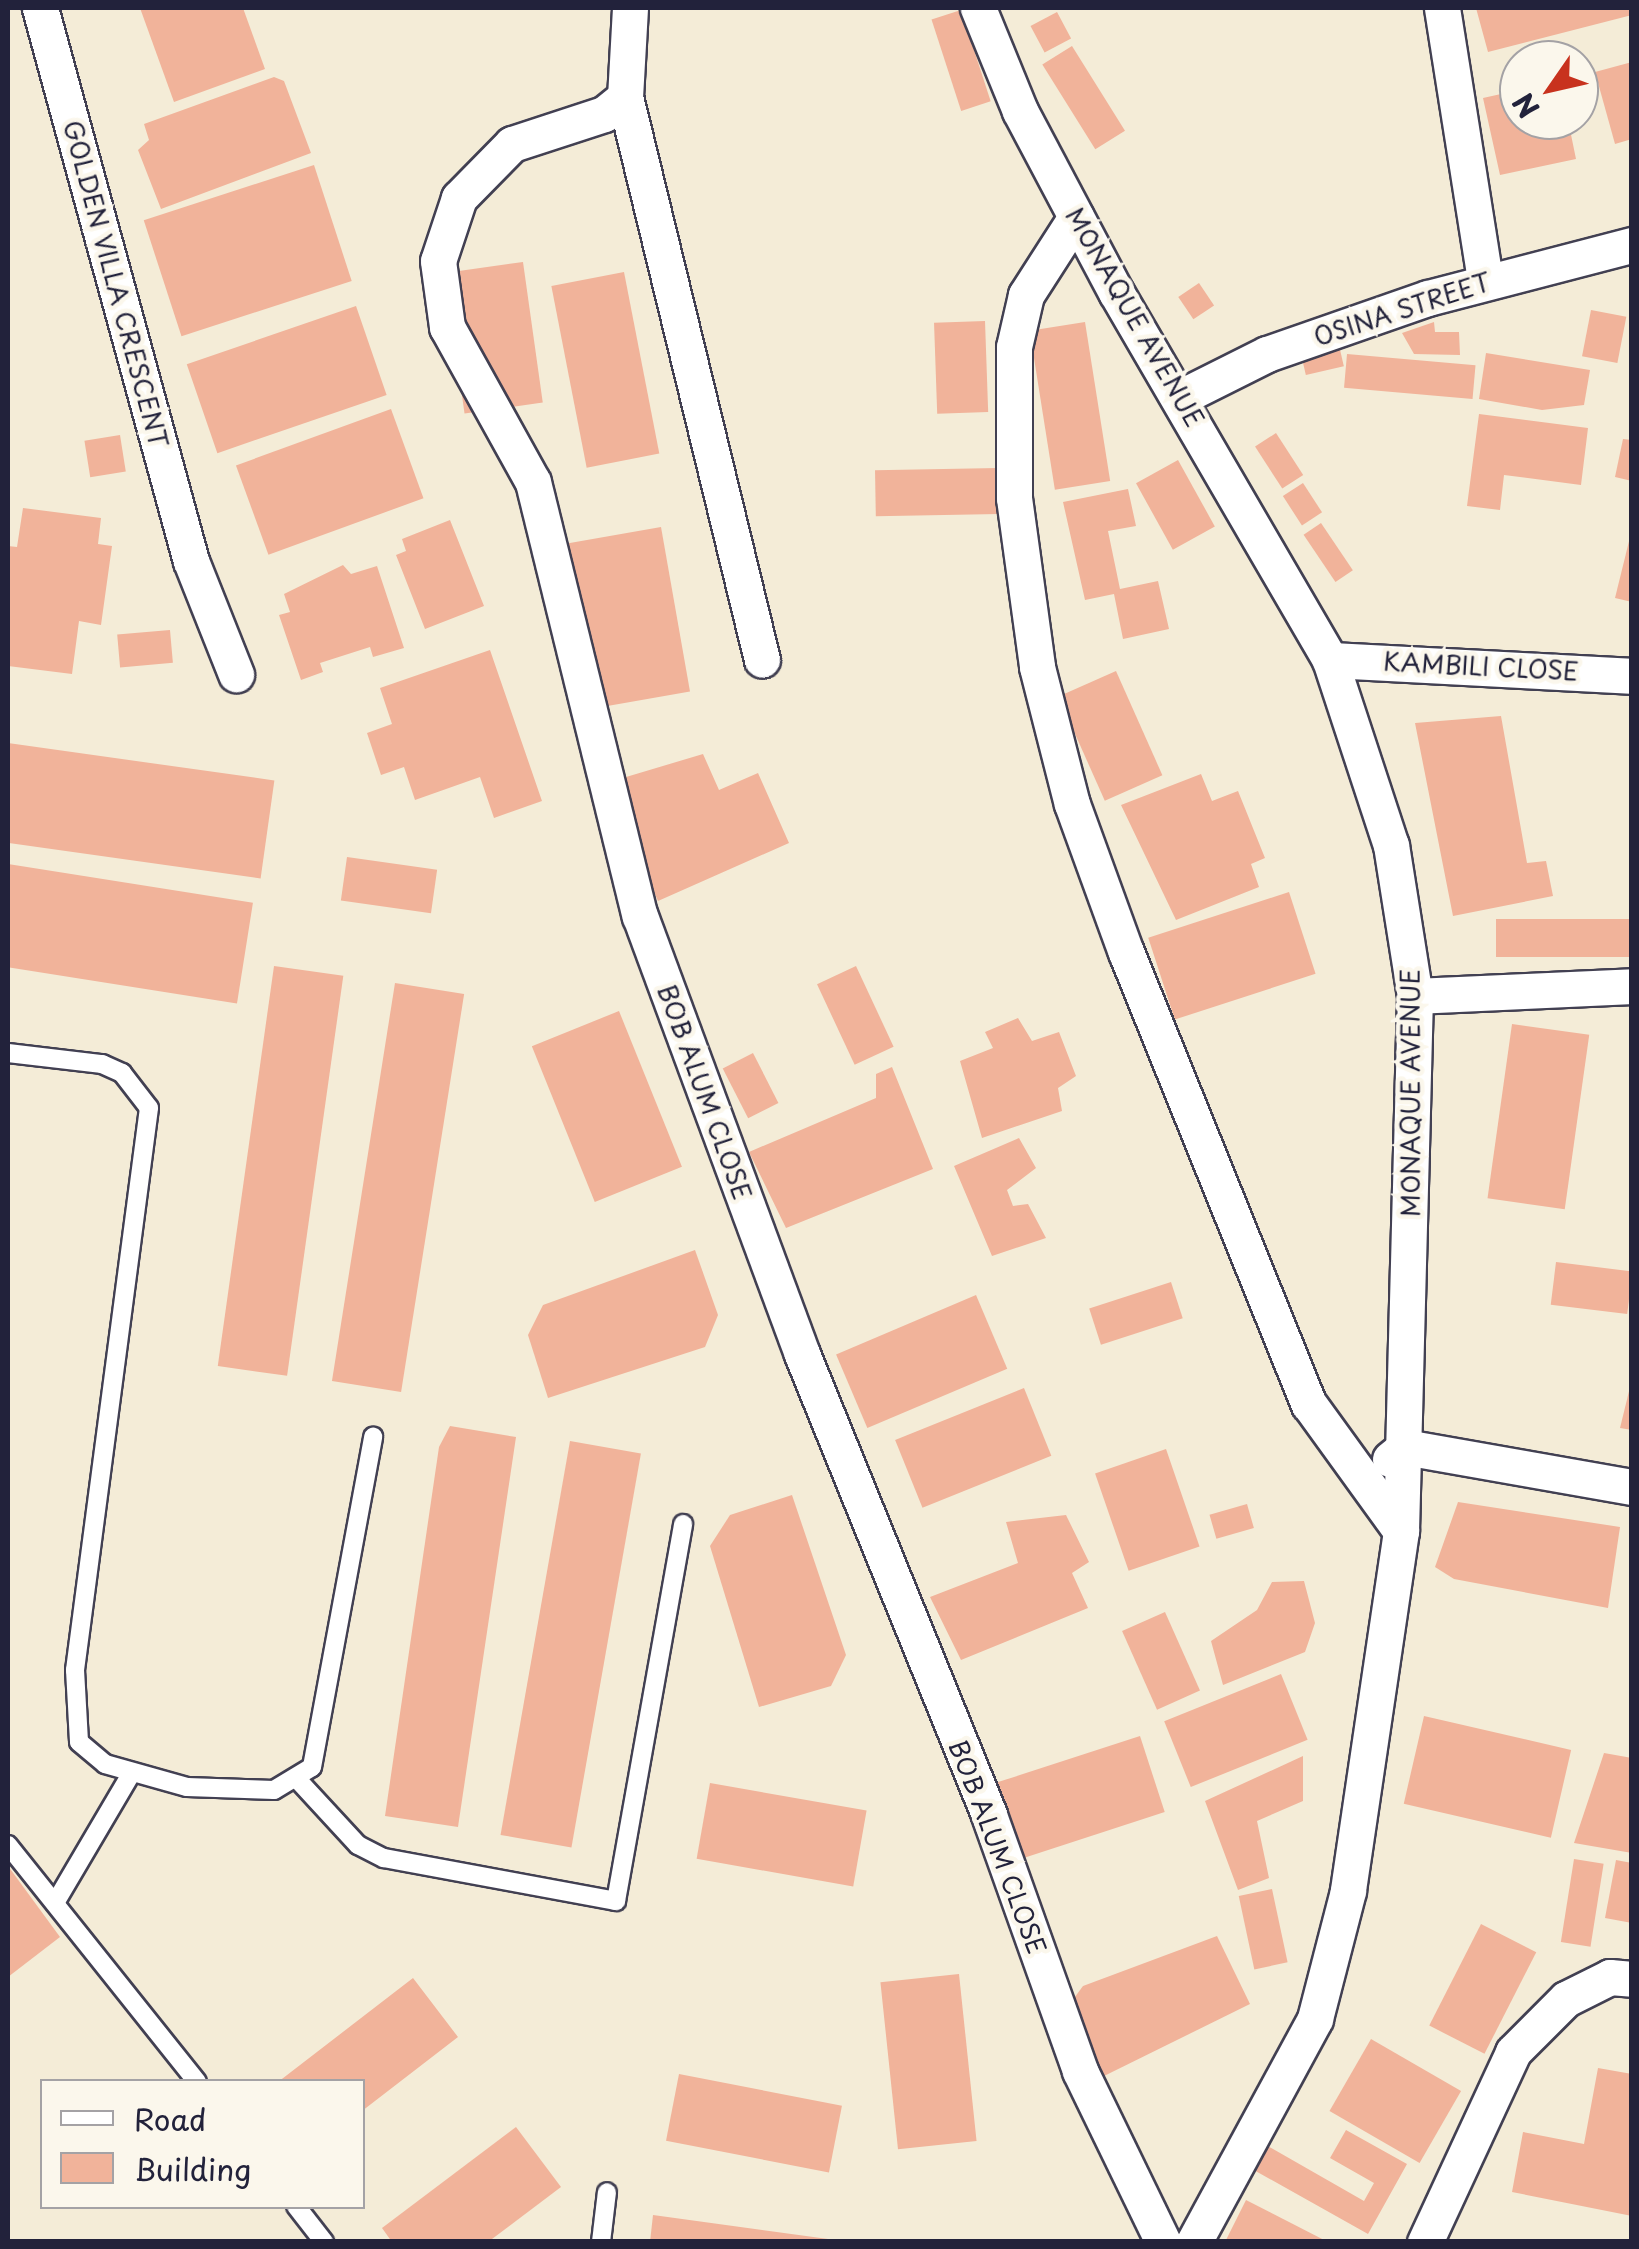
<!DOCTYPE html>
<html>
<head>
<meta charset="utf-8">
<style>
  body { margin:0 }
  #map { position:relative; width:1639px; height:2249px; overflow:hidden; background:#f4ecd7; font-family:"Playpen Sans",sans-serif }
  div>[style] { position:absolute }
  [style*='--x'] { left:calc(var(--x)*1px); top:calc(var(--y)*1px); width:calc(var(--w)*1px); rotate:calc(var(--a)*1deg) }
  .building>* { inset:0; background:#f1b39a; transform-origin:0 0 }
  .roads { filter:drop-shadow(2px 0 #424052) drop-shadow(-2px 0 #424052) drop-shadow(0 2px #424052) drop-shadow(0 -2px #424052) }
  .lane>* { height:18px; margin:-9px; padding:0 9px; transform-origin:9px; border-radius:9px; background:#fff }
  .street>* { height:35px; margin:-17.5px; padding:0 17.5px; transform-origin:17.5px; border-radius:17.5px; background:#fff }
  span { translate:-50% -50%; white-space:nowrap; text-align:center; line-height:1.15; -webkit-text-stroke:9px #fbf7ec; paint-order:stroke }
  .street-label { font-size:25px; color:#22223b }
  .frame { position:absolute; inset:0; border:10px solid #22223b; pointer-events:none }
  .legend { position:absolute; left:40px; top:2079px; width:325px; height:130px; box-sizing:border-box; background:#fbf7ec; border:2px solid #a4a2a5; margin:0; padding:12px 18px; list-style:none; font-size:30px; color:#22223b }
  .legend li { display:flex; align-items:center; gap:20px; height:50px }
  .legend b { width:50px; border:2px solid #a4a2a5 }
  .north { position:absolute; left:1499px; top:40px; width:100px; height:100px; box-sizing:border-box; background:#fbf7ec; border:2px solid #a4a2a5; border-radius:50%; rotate:236deg; font-size:28px; font-weight:700; line-height:40px; text-align:center; color:#22223b }
  .north::after { content:''; display:block; margin:auto; width:35px; height:45px; background:#c8321e; clip-path:polygon(50% 0,100% 100%,50% 72%,0 100%) }
</style>
</head>
<body>
<div id="map">
  <div class="building">
    <div style="clip-path:polygon(140px 8px,243px 8px,265px 69px,174px 102px)"></div>
    <div style="clip-path:polygon(1476px 8px,1632px 8px,1632px 15px,1488px 52px)"></div>
    <div style="left:961px;top:10px;width:96px;height:31px;rotate:72deg"></div>
    <div style="left:1057px;top:12px;width:30px;height:30px;rotate:62deg"></div>
    <div style="left:1072px;top:46px;width:100px;height:35px;rotate:58deg"></div>
    <div style="clip-path:polygon(1632px 62px,1632px 139px,1615px 144px,1595px 72px)"></div>
    <div style="clip-path:polygon(274px 77px,284px 81px,311px 153px,161px 209px,138px 150px,149px 140px,144px 124px)"></div>
    <div style="clip-path:polygon(1519px 90px,1519px 120px,1568px 120px,1576px 159px,1500px 175px,1483px 98px)"></div>
    <div style="left:314px;top:165px;width:122px;height:179px;rotate:72deg"></div>
    <div style="left:523px;top:262px;width:142px;height:79px;rotate:82deg"></div>
    <div style="left:624px;top:272px;width:185px;height:74px;rotate:79deg"></div>
    <div style="left:1199px;top:283px;width:27px;height:25px;rotate:56deg"></div>
    <div style="left:356px;top:306px;width:94px;height:179px;rotate:71deg"></div>
    <div style="left:1591px;top:310px;width:36px;height:47px;rotate:11deg"></div>
    <div style="left:985px;top:321px;width:91px;height:51px;rotate:88deg"></div>
    <div style="left:1085px;top:322px;width:161px;height:56px;rotate:81deg"></div>
    <div style="clip-path:polygon(1434px 322px,1435px 332px,1459px 332px,1460px 355px,1414px 354px,1402px 333px)"></div>
    <div style="left:1338px;top:341px;width:26px;height:39px;rotate:77deg"></div>
    <div style="clip-path:polygon(1486px 353px,1590px 370px,1584px 405px,1542px 410px,1479px 399px)"></div>
    <div style="left:1347px;top:354px;width:129px;height:34px;rotate:5deg"></div>
    <div style="left:391px;top:409px;width:95px;height:165px;rotate:70deg"></div>
    <div style="clip-path:polygon(1479px 414px,1588px 428px,1581px 485px,1504px 475px,1500px 510px,1467px 506px)"></div>
    <div style="left:1276px;top:433px;width:50px;height:25px;rotate:57deg"></div>
    <div style="left:120px;top:435px;width:37px;height:36px;rotate:81deg"></div>
    <div style="clip-path:polygon(1623px 439px,1632px 440px,1632px 481px,1615px 477px)"></div>
    <div style="left:1178px;top:460px;width:76px;height:48px;rotate:61deg"></div>
    <div style="left:998px;top:468px;width:46px;height:123px;rotate:89deg"></div>
    <div style="left:1303px;top:483px;width:35px;height:24px;rotate:57deg"></div>
    <div style="clip-path:polygon(1128px 489px,1136px 526px,1108px 531px,1120px 589px,1158px 581px,1169px 629px,1123px 639px,1114px 594px,1085px 600px,1063px 502px)"></div>
    <div style="clip-path:polygon(23px 508px,101px 518px,98px 544px,112px 546px,101px 625px,79px 621px,72px 674px,8px 666px,8px 546px,17px 547px)"></div>
    <div style="clip-path:polygon(450px 520px,484px 606px,425px 629px,396px 555px,406px 551px,402px 539px)"></div>
    <div style="left:1321px;top:523px;width:57px;height:21px;rotate:56deg"></div>
    <div style="left:661px;top:527px;width:167px;height:94px;rotate:80deg"></div>
    <div style="clip-path:polygon(1632px 529px,1632px 602px,1615px 598px)"></div>
    <div style="clip-path:polygon(343px 565px,351px 574px,377px 566px,404px 648px,373px 657px,370px 647px,320px 663px,323px 672px,301px 680px,279px 615px,290px 612px,284px 594px)"></div>
    <div style="left:170px;top:630px;width:33px;height:53px;rotate:85deg"></div>
    <div style="clip-path:polygon(490px 650px,542px 801px,494px 818px,480px 777px,415px 800px,404px 767px,381px 775px,367px 733px,392px 724px,380px 688px)"></div>
    <div style="left:1116px;top:671px;width:114px;height:63px;rotate:66deg"></div>
    <div style="clip-path:polygon(1501px 716px,1527px 863px,1546px 861px,1553px 896px,1453px 916px,1415px 723px)"></div>
    <div style="left:8px;top:743px;width:269px;height:99px;rotate:8deg"></div>
    <div style="clip-path:polygon(703px 754px,719px 790px,758px 773px,789px 843px,658px 901px,606px 783px)"></div>
    <div style="clip-path:polygon(1201px 774px,1212px 801px,1238px 791px,1265px 858px,1251px 864px,1259px 887px,1176px 920px,1121px 805px)"></div>
    <div style="left:347px;top:857px;width:91px;height:44px;rotate:8deg"></div>
    <div style="left:8px;top:864px;width:248px;height:102px;rotate:9deg"></div>
    <div style="left:1289px;top:892px;width:86px;height:148px;rotate:72deg"></div>
    <div style="left:1632px;top:919px;width:38px;height:136px;rotate:90deg"></div>
    <div style="left:274px;top:966px;width:70px;height:404px;rotate:8deg"></div>
    <div style="left:856px;top:966px;width:89px;height:43px;rotate:65deg"></div>
    <div style="left:395px;top:983px;width:70px;height:403px;rotate:9deg"></div>
    <div style="left:619px;top:1011px;width:168px;height:94px;rotate:68deg"></div>
    <div style="clip-path:polygon(1018px 1018px,1032px 1041px,1059px 1032px,1076px 1076px,1058px 1088px,1062px 1111px,982px 1138px,960px 1061px,993px 1048px,985px 1032px)"></div>
    <div style="left:1512px;top:1024px;width:78px;height:176px;rotate:8deg"></div>
    <div style="left:753px;top:1053px;width:56px;height:34px;rotate:63deg"></div>
    <div style="clip-path:polygon(892px 1067px,933px 1169px,786px 1228px,749px 1152px,876px 1098px,876px 1074px)"></div>
    <div style="clip-path:polygon(1019px 1138px,1036px 1168px,1007px 1190px,1013px 1206px,1028px 1204px,1046px 1238px,992px 1256px,954px 1166px)"></div>
    <div style="clip-path:polygon(695px 1250px,718px 1315px,705px 1347px,548px 1398px,528px 1335px,543px 1305px)"></div>
    <div style="left:1556px;top:1262px;width:77px;height:43px;rotate:7deg"></div>
    <div style="left:1171px;top:1282px;width:38px;height:86px;rotate:72deg"></div>
    <div style="left:976px;top:1295px;width:80px;height:152px;rotate:67deg"></div>
    <div style="clip-path:polygon(1632px 1379px,1632px 1430px,1620px 1428px)"></div>
    <div style="left:1024px;top:1388px;width:73px;height:139px;rotate:68deg"></div>
    <div style="clip-path:polygon(450px 1426px,516px 1437px,458px 1827px,385px 1816px,439px 1447px)"></div>
    <div style="left:570px;top:1441px;width:72px;height:400px;rotate:10deg"></div>
    <div style="left:1166px;top:1449px;width:103px;height:75px;rotate:71deg"></div>
    <div style="clip-path:polygon(792px 1495px,846px 1655px,831px 1686px,759px 1707px,710px 1546px,730px 1515px)"></div>
    <div style="clip-path:polygon(1458px 1502px,1620px 1527px,1608px 1608px,1454px 1579px,1435px 1567px)"></div>
    <div style="left:1247px;top:1504px;width:25px;height:39px;rotate:74deg"></div>
    <div style="clip-path:polygon(1066px 1515px,1089px 1562px,1072px 1573px,1088px 1608px,961px 1660px,930px 1597px,1018px 1563px,1006px 1522px)"></div>
    <div style="clip-path:polygon(1304px 1581px,1315px 1623px,1305px 1652px,1223px 1685px,1211px 1641px,1257px 1610px,1272px 1582px)"></div>
    <div style="left:1165px;top:1612px;width:86px;height:47px;rotate:66deg"></div>
    <div style="left:1281px;top:1674px;width:71px;height:126px;rotate:68deg"></div>
    <div style="left:1424px;top:1716px;width:151px;height:90px;rotate:13deg"></div>
    <div style="left:1140px;top:1736px;width:80px;height:150px;rotate:72deg"></div>
    <div style="clip-path:polygon(1604px 1753px,1632px 1758px,1632px 1853px,1574px 1843px)"></div>
    <div style="clip-path:polygon(1303px 1756px,1303px 1801px,1257px 1821px,1269px 1878px,1238px 1890px,1205px 1801px)"></div>
    <div style="left:710px;top:1783px;width:159px;height:77px;rotate:10deg"></div>
    <div style="left:1574px;top:1859px;width:30px;height:84px;rotate:9deg"></div>
    <div style="clip-path:polygon(1616px 1860px,1632px 1863px,1632px 1923px,1605px 1918px)"></div>
    <div style="clip-path:polygon(8px 1866px,60px 1937px,8px 1977px)"></div>
    <div style="left:1272px;top:1889px;width:75px;height:34px;rotate:78deg"></div>
    <div style="left:1481px;top:1924px;width:62px;height:114px;rotate:27deg"></div>
    <div style="clip-path:polygon(1217px 1936px,1250px 2004px,1100px 2078px,1069px 2005px,1083px 1986px)"></div>
    <div style="left:959px;top:1974px;width:168px;height:79px;rotate:84deg"></div>
    <div style="clip-path:polygon(413px 1978px,458px 2037px,362px 2111px,362px 2082px,278px 2082px)"></div>
    <div style="left:1371px;top:2039px;width:104px;height:83px;rotate:30deg"></div>
    <div style="clip-path:polygon(1598px 2068px,1632px 2074px,1632px 2216px,1512px 2192px,1523px 2132px,1584px 2144px)"></div>
    <div style="left:679px;top:2074px;width:166px;height:68px;rotate:11deg"></div>
    <div style="clip-path:polygon(516px 2127px,561px 2187px,488px 2242px,392px 2242px,382px 2228px)"></div>
    <div style="clip-path:polygon(1346px 2130px,1407px 2164px,1368px 2234px,1252px 2169px,1266px 2145px,1364px 2201px,1374px 2183px,1330px 2158px)"></div>
    <div style="clip-path:polygon(1246px 2200px,1328px 2242px,1225px 2242px)"></div>
    <div style="clip-path:polygon(653px 2215px,828px 2239px,827px 2242px,650px 2242px)"></div>
  </div>
  <div class="roads">
    <div class="lane">
      <div style="--x:8;--y:1053;--w:95;--a:6.7"></div>
      <div style="--x:102;--y:1064;--w:22;--a:24"></div>
      <div style="--x:122;--y:1073;--w:44;--a:52.4"></div>
      <div style="--x:149;--y:1108;--w:567;--a:97.5"></div>
      <div style="--x:75;--y:1670;--w:72;--a:86.8"></div>
      <div style="--x:79;--y:1742;--w:34;--a:40"></div>
      <div style="--x:105;--y:1764;--w:85;--a:15.7"></div>
      <div style="--x:187;--y:1787;--w:87;--a:2"></div>
      <div style="--x:274;--y:1790;--w:44;--a:-31.2"></div>
      <div style="--x:312;--y:1767;--w:336;--a:-79.5"></div>
      <div style="--x:297;--y:1779;--w:90;--a:47.3"></div>
      <div style="--x:358;--y:1845;--w:29;--a:27"></div>
      <div style="--x:384;--y:1858;--w:236;--a:10.5"></div>
      <div style="--x:616;--y:1901;--w:383;--a:-79.9"></div>
      <div style="--x:8;--y:1845;--w:303;--a:51.4"></div>
      <div style="--x:55;--y:1903;--w:150;--a:-59.5"></div>
      <div style="--x:296;--y:2206;--w:46;--a:52.1"></div>
      <div style="--x:601;--y:2242;--w:50;--a:-83.2"></div>
    </div>
    <div class="street">
      <div style="--x:40;--y:8;--w:573;--a:74.73"></div>
      <div style="--x:191;--y:561;--w:122;--a:68.3"></div>
      <div style="--x:630;--y:8;--w:89;--a:93.2"></div>
      <div style="--x:625;--y:97;--w:27;--a:141"></div>
      <div style="--x:604;--y:114;--w:97;--a:161.9"></div>
      <div style="--x:512;--y:144;--w:76;--a:134.5"></div>
      <div style="--x:459;--y:198;--w:66;--a:108.4"></div>
      <div style="--x:438;--y:261;--w:67;--a:82.2"></div>
      <div style="--x:447;--y:327;--w:177;--a:61"></div>
      <div style="--x:533;--y:482;--w:447;--a:76.2"></div>
      <div style="--x:640;--y:916;--w:467;--a:69.7"></div>
      <div style="--x:802;--y:1354;--w:497;--a:67.9"></div>
      <div style="--x:989;--y:1815;--w:272;--a:70.4"></div>
      <div style="--x:1080;--y:2071;--w:190;--a:64.1"></div>
      <div style="--x:978;--y:8;--w:111;--a:67.8"></div>
      <div style="--x:1020;--y:111;--w:205;--a:62.1"></div>
      <div style="--x:1116;--y:292;--w:426;--a:59.8"></div>
      <div style="--x:1330;--y:660;--w:195;--a:71.8"></div>
      <div style="--x:1391;--y:845;--w:153;--a:81"></div>
      <div style="--x:1415;--y:996;--w:535;--a:91.5"></div>
      <div style="--x:1401;--y:1531;--w:364;--a:98.4"></div>
      <div style="--x:1348;--y:1891;--w:132;--a:104.5"></div>
      <div style="--x:1315;--y:2019;--w:254;--a:118.5"></div>
      <div style="--x:1442;--y:8;--w:274;--a:81"></div>
      <div style="--x:625;--y:97;--w:579;--a:76.32"></div>
      <div style="--x:1076;--y:217;--w:93;--a:122.7"></div>
      <div style="--x:1026;--y:295;--w:53;--a:103"></div>
      <div style="--x:1014;--y:347;--w:151;--a:90"></div>
      <div style="--x:1014;--y:498;--w:171;--a:82.2"></div>
      <div style="--x:1037;--y:667;--w:141;--a:75.7"></div>
      <div style="--x:1072;--y:804;--w:158;--a:70"></div>
      <div style="--x:1126;--y:952;--w:488;--a:68"></div>
      <div style="--x:1309;--y:1404;--w:157;--a:54.1"></div>
      <div style="--x:1181;--y:397;--w:96;--a:-26.6"></div>
      <div style="--x:1267;--y:354;--w:170;--a:-19.2"></div>
      <div style="--x:1428;--y:298;--w:211;--a:-14.6"></div>
      <div style="--x:1330;--y:660;--w:302;--a:3"></div>
      <div style="--x:1415;--y:996;--w:217;--a:-2.6"></div>
      <div style="--x:1390;--y:1459;--w:19;--a:-39"></div>
      <div style="--x:1405;--y:1447;--w:230;--a:10"></div>
      <div style="--x:1425;--y:2242;--w:209;--a:-65.1"></div>
      <div style="--x:1513;--y:2052;--w:75;--a:-45"></div>
      <div style="--x:1566;--y:1999;--w:49;--a:-26.6"></div>
      <div style="--x:1610;--y:1977;--w:22;--a:5"></div>
    </div>
  </div>
  <div class="street-label">
    <span style="left:116px;top:284px;rotate:75deg">GOLDEN VILLA CRESCENT</span>
    <span style="left:1402px;top:309px;rotate:-18deg">OSINA STREET</span>
    <span style="left:1135px;top:317px;rotate:60deg">MONAQUE AVENUE</span>
    <span style="left:1481px;top:666px;rotate:3deg">KAMBILI CLOSE</span>
    <span style="left:705px;top:1092px;rotate:70deg">BOB ALUM CLOSE</span>
    <span style="left:1410px;top:1093px;rotate:-90deg">MONAQUE AVENUE</span>
    <span style="left:998px;top:1847px;rotate:69deg">BOB ALUM CLOSE</span>
  </div>
  <div class="frame"></div>
  <ul class="legend">
  <li><b style="height:12px;background:#fff"></b>Road</li>
  <li><b style="height:28px;background:#f1b39a"></b>Building</li>
  </ul>
  <div class="north">N</div>
</div>
</body>
</html>
